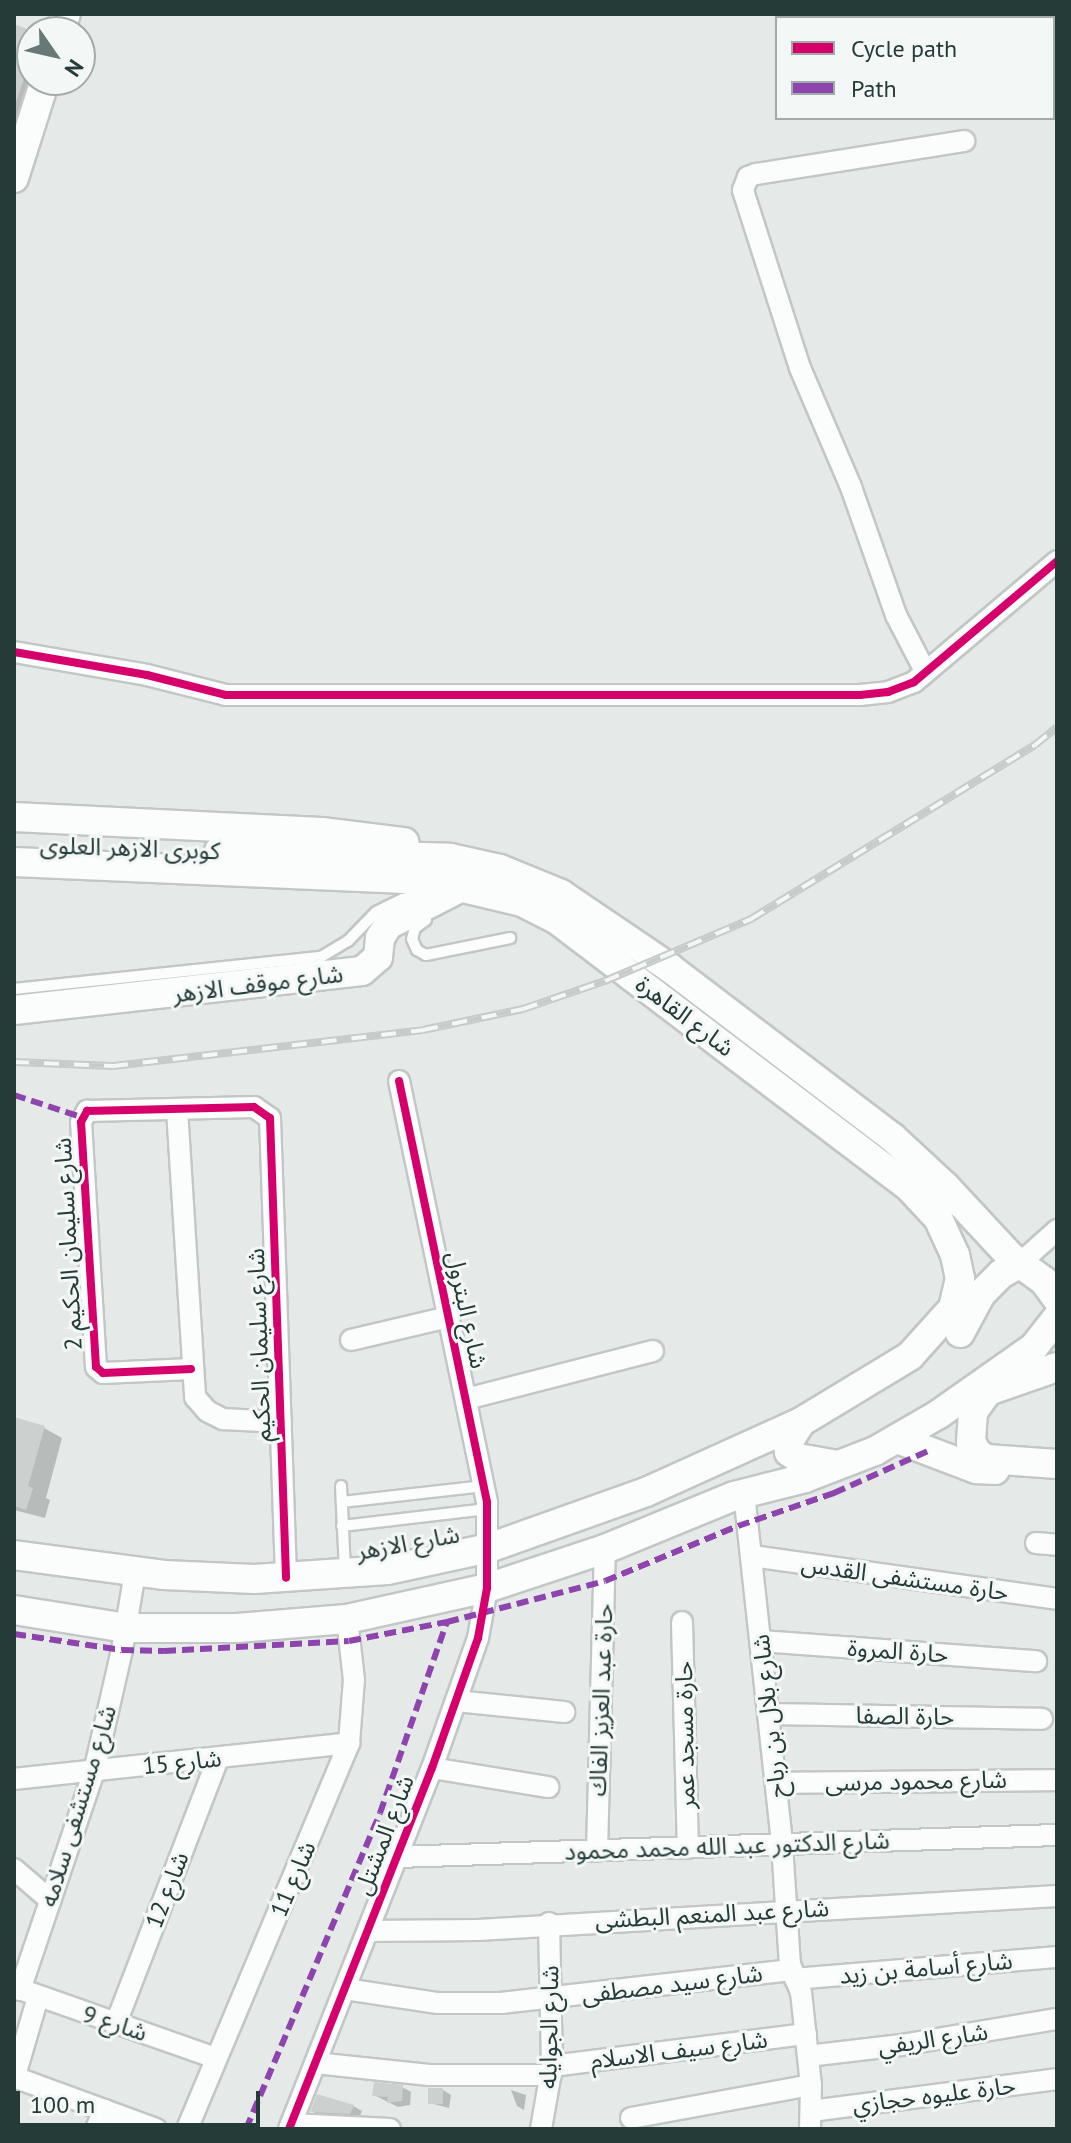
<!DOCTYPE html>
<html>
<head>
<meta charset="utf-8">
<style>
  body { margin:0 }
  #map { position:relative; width:1071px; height:2143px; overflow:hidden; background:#e5eae8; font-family:"PT Sans","Noto Sans Arabic",sans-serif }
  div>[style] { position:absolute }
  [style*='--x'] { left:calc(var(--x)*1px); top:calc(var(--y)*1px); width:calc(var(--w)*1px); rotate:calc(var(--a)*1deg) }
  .shadow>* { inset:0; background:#0003 }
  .building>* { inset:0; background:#ccd1cf; transform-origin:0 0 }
  .roads { filter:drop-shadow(2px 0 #c2c7c5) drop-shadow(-2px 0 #c2c7c5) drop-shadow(0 2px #c2c7c5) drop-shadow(0 -2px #c2c7c5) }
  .lane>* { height:10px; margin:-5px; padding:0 5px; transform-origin:5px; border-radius:5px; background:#fbfcfc }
  .street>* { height:20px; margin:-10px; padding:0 10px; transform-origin:10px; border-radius:10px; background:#fbfcfc }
  .secondary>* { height:28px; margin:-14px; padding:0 14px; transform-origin:14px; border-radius:14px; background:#fbfcfc }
  .rail>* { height:8px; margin-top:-4px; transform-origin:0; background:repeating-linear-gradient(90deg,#f3f8f6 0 15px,#c7cbca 0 30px); box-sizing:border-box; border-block:2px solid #c7cbca }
  .quiet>* { height:6px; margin-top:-3px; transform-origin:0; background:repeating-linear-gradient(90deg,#8e44ad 0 12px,transparent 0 18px) }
  .cycleway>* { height:8px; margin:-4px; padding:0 4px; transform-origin:4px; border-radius:4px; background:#d6006c }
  span { translate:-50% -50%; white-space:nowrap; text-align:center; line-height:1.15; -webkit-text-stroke:6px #f3f8f6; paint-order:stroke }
  .street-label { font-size:24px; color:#253b37 }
  .frame { position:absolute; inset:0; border:16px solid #253b37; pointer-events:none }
  .legend { position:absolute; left:775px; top:16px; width:280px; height:104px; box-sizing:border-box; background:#f3f8f6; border:2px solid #a1acaa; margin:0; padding:10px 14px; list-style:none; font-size:24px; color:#253b37 }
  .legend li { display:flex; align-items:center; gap:16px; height:40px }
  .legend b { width:40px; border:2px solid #a1acaa }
  .north { position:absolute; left:16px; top:16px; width:80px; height:80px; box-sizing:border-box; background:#f3f8f6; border:2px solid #a1acaa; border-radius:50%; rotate:124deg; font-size:22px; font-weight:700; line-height:32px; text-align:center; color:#253b37 }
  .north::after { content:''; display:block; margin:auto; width:28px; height:36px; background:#687875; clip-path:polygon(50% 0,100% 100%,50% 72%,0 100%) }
  .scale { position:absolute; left:16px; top:2091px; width:244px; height:36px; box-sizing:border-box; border:4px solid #253b37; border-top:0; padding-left:10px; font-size:24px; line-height:28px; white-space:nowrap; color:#253b37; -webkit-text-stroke:6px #f3f8f6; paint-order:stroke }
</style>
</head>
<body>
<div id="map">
  <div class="shadow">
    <div style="clip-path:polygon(14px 27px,32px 33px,32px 80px,14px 144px)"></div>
    <div style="clip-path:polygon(14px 1419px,44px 1428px,62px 1438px,46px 1498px,50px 1500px,45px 1518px,14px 1510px)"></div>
    <div style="clip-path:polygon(402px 2087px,411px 2092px,410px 2105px,398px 2107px,374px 2095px)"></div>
    <div style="clip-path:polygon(443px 2090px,451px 2095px,449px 2108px,430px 2103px)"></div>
    <div style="clip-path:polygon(511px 2090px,526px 2095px,524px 2110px,517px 2106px)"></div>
    <div style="clip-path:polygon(353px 2106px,362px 2111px,359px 2118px,320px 2116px,312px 2111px)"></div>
  </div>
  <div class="building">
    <div style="clip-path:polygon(14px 24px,32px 31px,32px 55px,16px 102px)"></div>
    <div style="clip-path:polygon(14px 1417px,45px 1426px,28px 1486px,33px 1488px,26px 1510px,14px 1506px)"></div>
    <div style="clip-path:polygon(374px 2082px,403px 2085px,402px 2101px,387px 2103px,388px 2097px,372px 2096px)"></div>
    <div style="left:428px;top:2088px;width:15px;height:16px"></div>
    <div style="clip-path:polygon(317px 2094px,354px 2105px,350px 2114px,310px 2112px)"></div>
  </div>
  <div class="roads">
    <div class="lane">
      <div style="--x:426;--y:920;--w:14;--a:144"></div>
      <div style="--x:415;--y:928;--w:11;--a:105"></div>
      <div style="--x:412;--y:939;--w:12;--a:66"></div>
      <div style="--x:417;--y:950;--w:10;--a:29"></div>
      <div style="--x:426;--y:955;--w:86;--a:-11.4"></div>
      <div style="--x:14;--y:989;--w:309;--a:-6"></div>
      <div style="--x:321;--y:957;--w:31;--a:-31"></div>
      <div style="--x:348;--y:941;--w:40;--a:-46"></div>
      <div style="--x:376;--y:912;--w:30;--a:-26"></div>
      <div style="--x:403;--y:899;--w:19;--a:-12"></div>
      <div style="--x:341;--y:1486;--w:86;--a:87.3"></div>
      <div style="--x:342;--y:1502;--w:143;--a:-6.4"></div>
      <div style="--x:342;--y:1526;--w:146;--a:-6.7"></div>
    </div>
    <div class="street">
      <div style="--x:14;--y:652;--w:135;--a:9.8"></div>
      <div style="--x:147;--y:675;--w:81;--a:14.2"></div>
      <div style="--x:226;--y:695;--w:634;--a:0"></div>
      <div style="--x:860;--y:695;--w:28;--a:-6"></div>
      <div style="--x:888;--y:692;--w:28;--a:-21"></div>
      <div style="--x:914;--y:682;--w:187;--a:-40.2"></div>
      <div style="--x:925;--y:671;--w:63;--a:-117.4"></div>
      <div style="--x:896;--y:615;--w:136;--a:-109.4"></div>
      <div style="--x:851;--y:487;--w:129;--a:-113.2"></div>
      <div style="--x:800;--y:368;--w:187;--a:-107.8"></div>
      <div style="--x:743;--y:190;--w:14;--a:-69"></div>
      <div style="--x:748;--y:177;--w:9;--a:-21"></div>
      <div style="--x:756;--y:174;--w:211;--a:-9"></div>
      <div style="--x:177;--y:1109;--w:289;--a:86.4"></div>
      <div style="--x:195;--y:1397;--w:18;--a:49"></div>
      <div style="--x:207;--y:1411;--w:18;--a:27"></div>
      <div style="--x:223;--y:1419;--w:58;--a:3"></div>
      <div style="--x:1019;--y:1264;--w:51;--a:-41.8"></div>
      <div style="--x:351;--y:1340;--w:100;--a:-13.3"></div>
      <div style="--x:191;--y:1369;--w:88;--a:177.4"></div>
      <div style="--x:103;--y:1373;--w:9;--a:-139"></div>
      <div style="--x:96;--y:1367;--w:245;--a:-93.5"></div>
      <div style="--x:81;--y:1122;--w:13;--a:-61"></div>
      <div style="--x:87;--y:1111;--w:167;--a:-1.4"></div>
      <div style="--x:254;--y:1107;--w:19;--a:35"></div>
      <div style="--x:270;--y:1118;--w:460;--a:88"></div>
      <div style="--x:466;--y:1399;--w:193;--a:-14.4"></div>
      <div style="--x:744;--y:1493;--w:354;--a:83.8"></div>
      <div style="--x:782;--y:1845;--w:119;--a:86.2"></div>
      <div style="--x:790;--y:1964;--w:30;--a:69"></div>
      <div style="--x:801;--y:1992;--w:94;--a:83.9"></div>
      <div style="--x:811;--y:2085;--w:44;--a:91.3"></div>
      <div style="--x:1036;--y:1543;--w:21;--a:5"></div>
      <div style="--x:752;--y:1556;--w:308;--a:8"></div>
      <div style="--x:682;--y:1622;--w:226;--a:88.5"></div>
      <div style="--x:761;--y:1641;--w:276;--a:4.2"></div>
      <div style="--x:456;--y:1701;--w:109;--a:5.8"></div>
      <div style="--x:768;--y:1714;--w:274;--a:1"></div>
      <div style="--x:432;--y:1768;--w:118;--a:9.3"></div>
      <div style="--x:14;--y:1779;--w:337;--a:-6.1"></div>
      <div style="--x:776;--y:1783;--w:281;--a:-0.6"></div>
      <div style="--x:597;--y:1851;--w:302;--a:-88.5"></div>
      <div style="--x:397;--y:1857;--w:660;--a:-1.91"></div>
      <div style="--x:14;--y:1869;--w:48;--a:40.7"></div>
      <div style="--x:368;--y:1931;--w:110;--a:-0.5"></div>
      <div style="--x:478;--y:1930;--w:580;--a:-3.36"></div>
      <div style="--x:795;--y:1979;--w:263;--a:-4.8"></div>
      <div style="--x:14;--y:1987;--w:214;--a:19.4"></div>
      <div style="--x:345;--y:1989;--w:94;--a:8.6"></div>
      <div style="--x:438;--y:2003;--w:63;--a:0"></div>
      <div style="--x:501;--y:2003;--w:292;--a:-6.5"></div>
      <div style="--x:20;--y:1990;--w:230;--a:-71.3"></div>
      <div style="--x:94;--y:1772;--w:125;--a:-77.1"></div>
      <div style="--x:122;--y:1650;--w:79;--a:-80.5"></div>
      <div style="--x:116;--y:2023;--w:284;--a:-68.9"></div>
      <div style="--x:808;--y:2056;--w:94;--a:-6.7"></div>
      <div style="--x:901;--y:2045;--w:158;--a:-9.5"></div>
      <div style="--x:315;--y:2063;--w:115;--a:6"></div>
      <div style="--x:429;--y:2075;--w:122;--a:0"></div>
      <div style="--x:552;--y:2066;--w:256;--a:-7.2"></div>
      <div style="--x:14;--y:2077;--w:151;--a:20.1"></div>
      <div style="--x:14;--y:2079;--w:85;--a:-73.7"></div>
      <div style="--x:811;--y:2111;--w:248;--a:-7.4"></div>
      <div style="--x:631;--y:2118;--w:183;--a:-10.4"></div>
      <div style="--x:291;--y:2124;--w:99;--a:2.9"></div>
      <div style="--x:96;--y:2129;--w:21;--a:-67"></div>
      <div style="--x:187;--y:2129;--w:419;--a:-67.2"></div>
      <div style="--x:349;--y:1743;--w:63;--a:-85.5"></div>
      <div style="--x:354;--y:1680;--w:61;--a:-96.5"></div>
      <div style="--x:289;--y:2129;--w:388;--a:-68.4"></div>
      <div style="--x:432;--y:1768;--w:138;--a:-70.5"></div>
      <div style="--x:478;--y:1638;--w:51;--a:-79.8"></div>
      <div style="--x:487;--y:1588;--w:86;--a:-90"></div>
      <div style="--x:487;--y:1502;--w:430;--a:-101.8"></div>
      <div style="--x:541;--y:2129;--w:64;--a:-80.1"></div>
      <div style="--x:552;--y:2066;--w:143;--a:-91.2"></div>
    </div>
    <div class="secondary">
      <div style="--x:60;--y:32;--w:19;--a:-72"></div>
      <div style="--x:14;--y:178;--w:103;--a:-72.4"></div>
      <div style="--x:14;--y:817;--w:308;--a:2.8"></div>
      <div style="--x:322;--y:832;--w:83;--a:7"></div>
      <div style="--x:219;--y:851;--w:231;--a:1.7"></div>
      <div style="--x:450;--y:858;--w:51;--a:12.4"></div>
      <div style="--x:500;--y:869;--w:66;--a:22.3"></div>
      <div style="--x:561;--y:894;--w:132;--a:34.2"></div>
      <div style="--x:670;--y:968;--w:279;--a:37.3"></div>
      <div style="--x:892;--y:1137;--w:72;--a:42.8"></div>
      <div style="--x:945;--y:1186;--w:97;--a:47.1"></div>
      <div style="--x:1011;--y:1257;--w:41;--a:36"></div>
      <div style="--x:1044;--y:1281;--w:22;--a:54"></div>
      <div style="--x:14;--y:862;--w:415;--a:2.5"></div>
      <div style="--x:429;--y:880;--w:96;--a:13.3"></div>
      <div style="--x:522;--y:902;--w:38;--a:27"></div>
      <div style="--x:556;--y:919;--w:440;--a:37.2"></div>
      <div style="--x:907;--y:1185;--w:45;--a:46.8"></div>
      <div style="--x:938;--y:1218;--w:41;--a:65.3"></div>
      <div style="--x:955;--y:1255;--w:24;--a:78"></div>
      <div style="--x:960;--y:1278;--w:31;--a:103"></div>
      <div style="--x:953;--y:1308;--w:64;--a:131.9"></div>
      <div style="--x:910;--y:1356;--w:127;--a:148.8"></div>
      <div style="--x:801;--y:1422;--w:170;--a:155.7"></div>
      <div style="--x:646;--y:1492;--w:167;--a:160.4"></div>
      <div style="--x:489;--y:1548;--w:104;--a:167.8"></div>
      <div style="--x:387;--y:1570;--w:133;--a:176.1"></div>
      <div style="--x:254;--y:1579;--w:90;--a:-177.5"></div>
      <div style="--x:164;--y:1575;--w:151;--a:-172.4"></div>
      <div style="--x:14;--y:1010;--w:350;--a:-6.4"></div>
      <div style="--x:362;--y:971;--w:21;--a:-41"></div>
      <div style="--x:378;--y:957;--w:19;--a:-84"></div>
      <div style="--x:380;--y:938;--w:15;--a:-58"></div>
      <div style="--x:388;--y:925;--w:85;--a:-27.2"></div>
      <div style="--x:960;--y:1333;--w:44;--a:-61.7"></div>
      <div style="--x:981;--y:1294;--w:28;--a:-45"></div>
      <div style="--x:1001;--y:1274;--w:21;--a:-29"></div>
      <div style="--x:1057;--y:1367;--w:73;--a:160.8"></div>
      <div style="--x:988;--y:1391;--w:26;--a:126"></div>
      <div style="--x:973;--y:1412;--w:30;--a:94"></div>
      <div style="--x:971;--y:1442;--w:14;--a:60"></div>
      <div style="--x:978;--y:1454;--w:10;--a:29"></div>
      <div style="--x:987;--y:1459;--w:70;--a:4.1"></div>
      <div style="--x:801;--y:1422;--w:25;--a:122"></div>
      <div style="--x:788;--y:1443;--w:9;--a:84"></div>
      <div style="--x:789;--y:1452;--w:11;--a:34"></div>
      <div style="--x:798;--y:1458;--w:39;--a:10"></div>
      <div style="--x:897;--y:1439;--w:85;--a:20.8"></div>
      <div style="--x:976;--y:1469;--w:19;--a:3"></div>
      <div style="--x:14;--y:1610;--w:113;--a:9.1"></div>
      <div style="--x:126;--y:1628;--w:111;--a:0"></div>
      <div style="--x:237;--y:1628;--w:110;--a:-4.7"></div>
      <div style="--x:347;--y:1619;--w:143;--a:-12.5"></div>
      <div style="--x:487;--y:1588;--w:124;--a:-18.3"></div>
      <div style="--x:605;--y:1549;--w:139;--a:-22.3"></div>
      <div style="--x:734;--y:1496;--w:73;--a:-14.2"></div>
      <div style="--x:805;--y:1478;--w:75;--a:-21.1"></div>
      <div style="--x:875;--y:1451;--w:74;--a:-30"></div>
      <div style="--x:939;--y:1414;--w:116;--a:-35.2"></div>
      <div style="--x:1034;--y:1347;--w:37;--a:-52"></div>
    </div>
  </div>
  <div class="rail">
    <div style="--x:14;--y:1062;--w:99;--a:2.3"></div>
    <div style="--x:113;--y:1066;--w:312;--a:-6.6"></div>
    <div style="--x:423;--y:1030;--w:102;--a:-11.9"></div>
    <div style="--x:523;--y:1009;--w:87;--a:-18.9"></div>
    <div style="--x:605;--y:981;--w:159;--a:-23"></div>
    <div style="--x:751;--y:919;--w:333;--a:-31.5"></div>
    <div style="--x:1035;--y:745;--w:28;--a:-39"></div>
  </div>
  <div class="quiet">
    <div style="--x:14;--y:1095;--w:71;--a:18.2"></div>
    <div style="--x:14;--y:1634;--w:109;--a:8.4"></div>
    <div style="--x:122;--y:1650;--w:42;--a:1.4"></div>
    <div style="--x:164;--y:1651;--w:185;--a:-3.1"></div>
    <div style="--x:349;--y:1641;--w:100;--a:-11"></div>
    <div style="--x:447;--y:1622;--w:163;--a:-14.5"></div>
    <div style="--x:605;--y:1581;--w:144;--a:-22.5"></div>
    <div style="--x:738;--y:1526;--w:102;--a:-19"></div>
    <div style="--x:834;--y:1493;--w:103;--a:-24.1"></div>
    <div style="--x:246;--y:2129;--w:343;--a:-67"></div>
    <div style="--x:380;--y:1813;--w:202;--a:-70.7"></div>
  </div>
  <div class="cycleway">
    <div style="--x:14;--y:652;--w:135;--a:9.8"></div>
    <div style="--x:147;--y:675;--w:81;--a:14.2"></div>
    <div style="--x:226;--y:695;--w:634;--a:0"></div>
    <div style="--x:860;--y:695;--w:28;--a:-6"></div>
    <div style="--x:888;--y:692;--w:28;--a:-21"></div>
    <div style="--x:914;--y:682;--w:187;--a:-40.2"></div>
    <div style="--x:191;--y:1369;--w:88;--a:177.4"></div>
    <div style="--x:103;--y:1373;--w:9;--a:-139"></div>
    <div style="--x:96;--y:1367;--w:245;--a:-93.5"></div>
    <div style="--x:81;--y:1122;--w:13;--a:-61"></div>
    <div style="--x:87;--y:1111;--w:167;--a:-1.4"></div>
    <div style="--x:254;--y:1107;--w:19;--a:35"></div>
    <div style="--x:270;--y:1118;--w:460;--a:88"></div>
    <div style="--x:289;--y:2129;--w:388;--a:-68.4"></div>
    <div style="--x:432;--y:1768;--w:138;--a:-70.5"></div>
    <div style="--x:478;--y:1638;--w:51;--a:-79.8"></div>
    <div style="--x:487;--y:1588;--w:86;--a:-90"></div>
    <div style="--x:487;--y:1502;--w:430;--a:-101.8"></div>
  </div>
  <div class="street-label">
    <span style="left:130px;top:848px;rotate:2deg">كوبرى الازهر العلوى</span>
    <span style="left:258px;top:984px;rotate:-7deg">شارع موقف الازهر</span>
    <span style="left:685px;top:1016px;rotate:37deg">شارع القاهرة</span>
    <span style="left:68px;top:1244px;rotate:-93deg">شارع سليمان الحكيم 2</span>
    <span style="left:467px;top:1310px;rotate:78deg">شارع البترول</span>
    <span style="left:259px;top:1345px;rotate:-92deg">شارع سليمان الحكيم</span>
    <span style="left:408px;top:1543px;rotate:-10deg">شارع الازهر</span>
    <span style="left:905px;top:1578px;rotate:8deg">حارة مستشفى القدس</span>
    <span style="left:898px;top:1651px;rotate:4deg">حارة المروة</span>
    <span style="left:601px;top:1700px;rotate:-88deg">حارة عبد العزيز الفاك</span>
    <span style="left:769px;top:1716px;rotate:-96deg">شارع بلال بن رباح</span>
    <span style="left:905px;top:1716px;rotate:1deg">حارة الصفا</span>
    <span style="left:685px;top:1735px;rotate:-91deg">حارة مسجد عمر</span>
    <span style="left:182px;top:1762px;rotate:-6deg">شارع 15</span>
    <span style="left:916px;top:1781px;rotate:-1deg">شارع محمود مرسى</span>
    <span style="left:78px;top:1806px;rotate:-73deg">شارع مستشفى سلامه</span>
    <span style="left:384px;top:1835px;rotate:-69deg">شارع المشتل</span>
    <span style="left:727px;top:1846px;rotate:-2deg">شارع الدكتور عبد الله محمد محمود</span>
    <span style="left:293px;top:1879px;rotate:-67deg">شارع 11</span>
    <span style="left:167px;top:1890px;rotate:-69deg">شارع 12</span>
    <span style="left:712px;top:1914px;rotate:-3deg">شارع عبد المنعم البطشى</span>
    <span style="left:926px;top:1968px;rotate:-5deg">شارع أسامة بن زيد</span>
    <span style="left:672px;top:1984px;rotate:-7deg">شارع سيد مصطفى</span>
    <span style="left:115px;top:2023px;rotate:19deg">شارع 9</span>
    <span style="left:549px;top:2027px;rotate:-89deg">شارع الجوايله</span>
    <span style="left:933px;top:2039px;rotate:-8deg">شارع الريفي</span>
    <span style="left:679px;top:2050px;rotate:-7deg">شارع سيف الاسلام</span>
    <span style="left:934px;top:2095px;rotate:-7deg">حارة عليوه حجازي</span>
  </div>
  <div class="frame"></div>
  <ul class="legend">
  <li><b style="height:10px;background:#d6006c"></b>Cycle path</li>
  <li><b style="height:10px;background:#8e44ad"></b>Path</li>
  </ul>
  <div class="north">N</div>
  <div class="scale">100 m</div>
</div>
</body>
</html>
